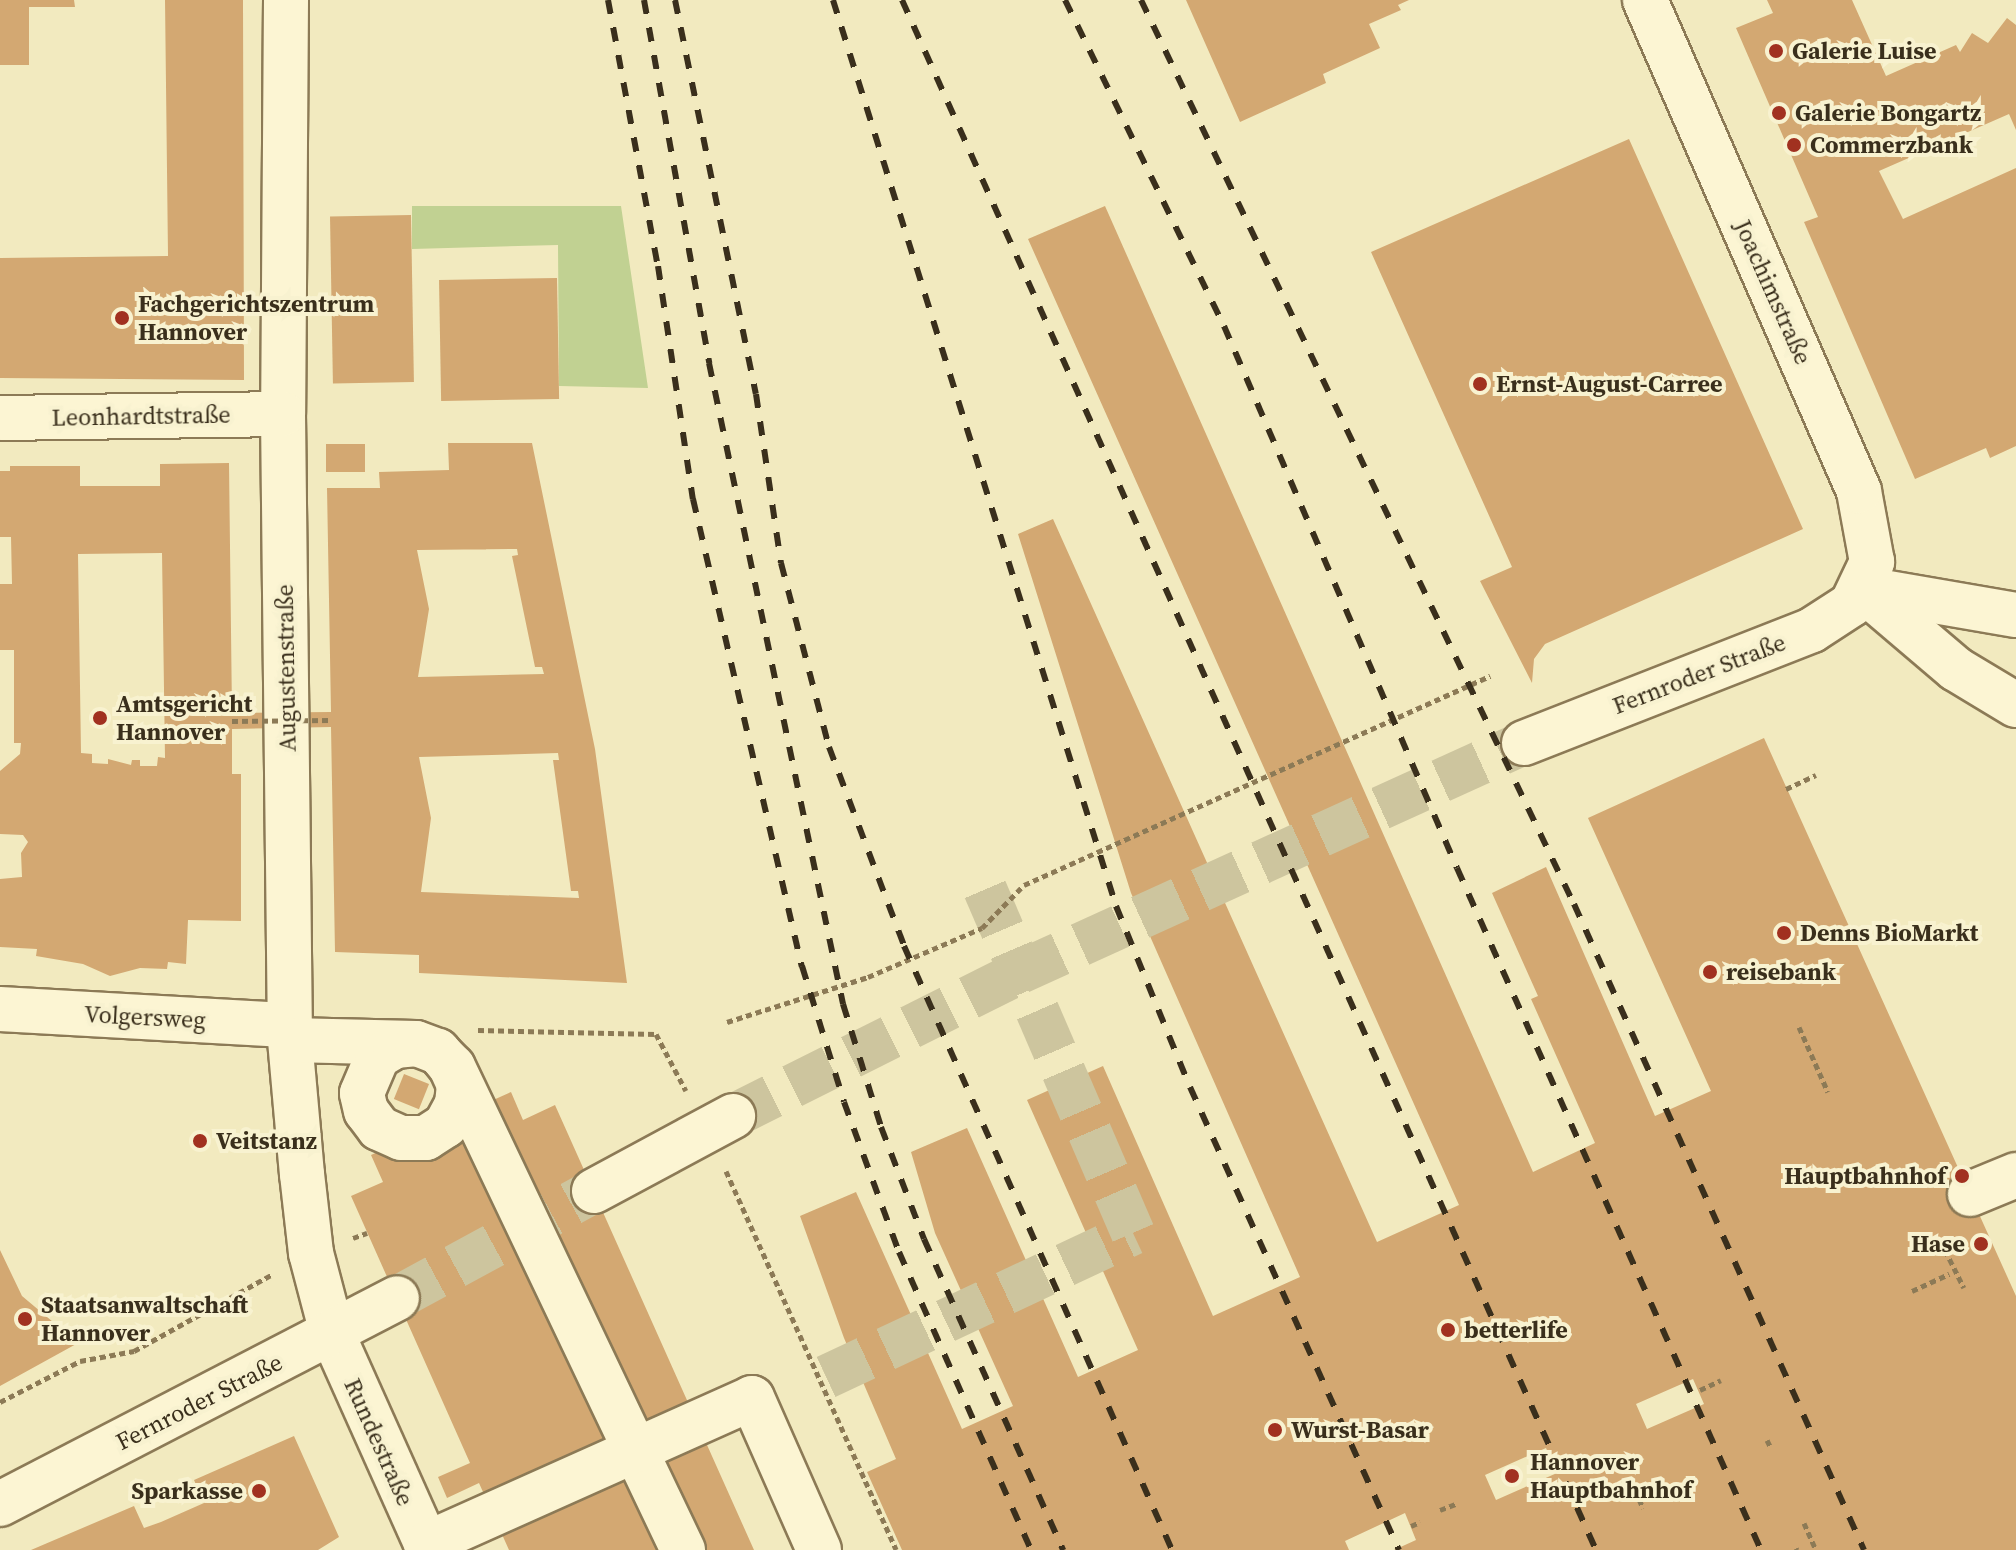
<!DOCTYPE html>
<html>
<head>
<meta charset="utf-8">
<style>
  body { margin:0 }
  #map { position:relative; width:2016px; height:1550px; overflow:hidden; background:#f2eabf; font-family:"Source Serif 4",serif }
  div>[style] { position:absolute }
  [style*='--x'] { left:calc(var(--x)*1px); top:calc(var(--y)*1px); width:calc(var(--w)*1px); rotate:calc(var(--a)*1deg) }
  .green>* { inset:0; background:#c1d192 }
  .building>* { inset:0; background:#d3a872; transform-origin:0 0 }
  .minor-tunnel>* { height:44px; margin-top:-22px; transform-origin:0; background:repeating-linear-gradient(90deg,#cdc59e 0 44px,transparent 0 66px) }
  .path>* { height:5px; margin-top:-2.5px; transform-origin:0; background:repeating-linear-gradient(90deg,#8c7a56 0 6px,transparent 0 10px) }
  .roads { filter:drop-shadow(2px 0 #8c7a56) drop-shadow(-2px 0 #8c7a56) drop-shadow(0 2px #8c7a56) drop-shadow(0 -2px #8c7a56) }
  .minor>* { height:44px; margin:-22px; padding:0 22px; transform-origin:22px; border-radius:22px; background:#fcf5d3 }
  .rail>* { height:6px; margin-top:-3px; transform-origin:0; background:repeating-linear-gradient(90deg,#3a2f1c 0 14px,transparent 0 28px) }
  .path-bridge>* { height:5px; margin-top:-2.5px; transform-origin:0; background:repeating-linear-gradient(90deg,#8c7a56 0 6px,transparent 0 10px) }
  .dots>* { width:22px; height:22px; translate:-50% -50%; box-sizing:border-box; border:4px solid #f8f2d0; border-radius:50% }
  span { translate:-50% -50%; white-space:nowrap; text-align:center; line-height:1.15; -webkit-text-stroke:8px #f8f2d0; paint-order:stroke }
  .poi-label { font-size:24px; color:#3a2f1c; font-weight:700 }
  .left { translate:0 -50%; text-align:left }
  .right { translate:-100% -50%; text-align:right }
  .street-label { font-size:24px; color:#3a2f1c }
</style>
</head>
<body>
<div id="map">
  <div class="green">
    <div style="clip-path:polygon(412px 206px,621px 206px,648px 388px,559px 386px,558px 245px,412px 249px)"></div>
  </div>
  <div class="building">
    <div style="clip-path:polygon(0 0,74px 0,75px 7px,29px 7px,29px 65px,0 65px)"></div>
    <div style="clip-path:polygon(165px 0,243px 0,244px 380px,0 378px,0 258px,168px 256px)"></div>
    <div style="clip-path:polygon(1186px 0,1409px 0,1398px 5px,1401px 10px,1369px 24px,1380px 48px,1323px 74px,1326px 83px,1240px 122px)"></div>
    <div style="clip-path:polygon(1767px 0,1852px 0,1886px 76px,1956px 45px,1960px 52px,1972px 33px,1988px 43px,2007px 18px,2016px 25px,2016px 130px,2009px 114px,1879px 171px,1903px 219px,2016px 168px,2016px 446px,1990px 458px,1986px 448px,1915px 479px,1804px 222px,1818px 217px,1736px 28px,1773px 13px)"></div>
    <div style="clip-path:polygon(1629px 139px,1803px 529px,1545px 644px,1534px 659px,1532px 683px,1480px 581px,1512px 567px,1371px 252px)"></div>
    <div style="clip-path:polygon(evenodd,1105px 206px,1533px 1172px,1595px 1143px,1531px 999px,1538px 996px,1492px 893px,1546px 867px,1655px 1116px,1711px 1091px,1588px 818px,1764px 738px,2016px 1296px,2016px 1550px,1394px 1550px,1416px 1540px,1405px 1513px,1345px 1541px,1349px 1550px,902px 1550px,867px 1472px,896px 1459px,844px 1338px,800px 1216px,856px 1192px,962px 1429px,1013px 1406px,935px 1233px,911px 1152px,967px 1128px,1078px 1377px,1138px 1350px,1027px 1100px,1103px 1066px,1213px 1316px,1300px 1277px,1131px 893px,1018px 534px,1053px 519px,1377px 1242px,1459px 1205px,1028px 239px,1105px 206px,1693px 1379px,1704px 1404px,1647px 1429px,1636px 1404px,1693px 1379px,1105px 206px,1546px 1448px,1557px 1473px,1496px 1500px,1485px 1475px,1546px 1448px)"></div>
    <div style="left:411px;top:215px;width:167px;height:81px;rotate:89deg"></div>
    <div style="left:557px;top:278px;width:121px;height:118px;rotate:89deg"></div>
    <div style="clip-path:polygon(evenodd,448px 443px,532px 443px,595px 749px,627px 983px,419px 973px,419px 955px,335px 952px,331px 727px,232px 729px,232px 774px,241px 774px,241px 921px,188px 920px,186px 964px,168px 962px,167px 969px,140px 968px,110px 976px,83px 964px,36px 956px,37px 949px,0 947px,0 879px,22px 877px,21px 853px,28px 842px,23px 835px,0 834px,0 771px,20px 754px,21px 743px,14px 743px,14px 650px,0 650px,0 584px,12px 584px,11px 537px,0 537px,0 471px,10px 471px,10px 466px,80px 466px,80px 486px,160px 486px,160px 464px,229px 463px,232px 713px,331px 712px,327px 488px,380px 488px,379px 472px,449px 470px,448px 443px,517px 549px,518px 555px,512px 556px,535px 667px,542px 667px,544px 674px,418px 677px,429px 609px,417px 550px,517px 549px,448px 443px,162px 553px,165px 758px,158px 757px,157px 766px,140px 766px,140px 760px,132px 760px,131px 765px,108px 759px,108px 764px,92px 763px,92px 754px,81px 753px,78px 554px,162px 553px,448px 443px,558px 753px,559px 760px,553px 760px,571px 891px,578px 891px,579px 898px,421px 892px,431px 818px,419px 757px,558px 753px)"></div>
    <div style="left:326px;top:444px;width:39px;height:28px"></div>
    <div style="left:404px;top:1074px;width:27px;height:27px;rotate:22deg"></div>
    <div style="clip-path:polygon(511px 1092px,523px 1120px,555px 1105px,754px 1550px,509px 1550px,479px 1483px,447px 1498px,438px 1477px,470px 1463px,351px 1196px,383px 1182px,371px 1155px)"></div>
    <div style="clip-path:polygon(0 1250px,22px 1296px,78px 1343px,0 1386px)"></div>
    <div style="clip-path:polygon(294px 1436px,339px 1537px,318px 1550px,31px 1550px,134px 1506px,144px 1528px,161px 1522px,204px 1503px,194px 1480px)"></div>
  </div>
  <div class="minor-tunnel">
    <div style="--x:733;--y:1116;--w:321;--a:-26.6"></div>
    <div style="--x:1020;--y:972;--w:554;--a:-24.44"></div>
    <div style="--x:397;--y:1298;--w:224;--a:-28.5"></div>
    <div style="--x:826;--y:1377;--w:339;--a:-25.1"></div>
    <div style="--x:1133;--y:1233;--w:392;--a:-113.3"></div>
  </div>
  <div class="path">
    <div style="--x:1786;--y:789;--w:33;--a:-25"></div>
    <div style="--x:727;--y:1022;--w:148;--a:-17.7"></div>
    <div style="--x:868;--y:977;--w:124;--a:-23.3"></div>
    <div style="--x:982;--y:928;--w:60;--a:-45.7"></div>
    <div style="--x:1024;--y:885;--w:511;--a:-24.16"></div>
    <div style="--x:1799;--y:1027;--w:71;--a:66"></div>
    <div style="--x:478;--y:1030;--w:178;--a:1.3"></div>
    <div style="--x:656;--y:1034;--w:64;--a:62.2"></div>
    <div style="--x:726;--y:1171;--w:415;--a:65.8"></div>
    <div style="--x:353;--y:1238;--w:15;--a:-20"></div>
    <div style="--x:1945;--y:1250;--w:42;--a:63.4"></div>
    <div style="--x:1912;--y:1291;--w:41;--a:-24.7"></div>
    <div style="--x:1700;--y:1390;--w:23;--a:-25"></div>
    <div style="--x:0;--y:1402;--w:90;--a:-27.1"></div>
    <div style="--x:80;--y:1361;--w:55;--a:-10.5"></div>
    <div style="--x:134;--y:1351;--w:157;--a:-29"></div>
    <div style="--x:1767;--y:1440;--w:9;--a:63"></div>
    <div style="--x:1639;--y:1499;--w:10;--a:66"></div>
    <div style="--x:1440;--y:1510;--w:17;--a:-21"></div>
    <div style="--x:1804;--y:1523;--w:30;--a:66"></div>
    <div style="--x:1411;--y:1526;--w:10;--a:-24"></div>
    <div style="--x:1796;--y:1548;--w:2;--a:63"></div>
  </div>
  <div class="roads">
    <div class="minor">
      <div style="--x:286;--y:0;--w:414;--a:90.4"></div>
      <div style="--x:283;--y:414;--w:626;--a:89.36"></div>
      <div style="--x:290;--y:1040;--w:135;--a:84.9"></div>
      <div style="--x:302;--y:1174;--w:80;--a:83.5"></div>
      <div style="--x:311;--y:1253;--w:83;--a:75.3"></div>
      <div style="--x:332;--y:1333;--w:238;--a:65.9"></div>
      <div style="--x:0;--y:418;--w:283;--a:-0.8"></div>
      <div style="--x:1862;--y:589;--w:123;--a:40.4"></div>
      <div style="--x:1956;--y:669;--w:70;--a:31"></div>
      <div style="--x:1865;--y:589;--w:153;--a:9.8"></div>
      <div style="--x:1524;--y:743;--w:309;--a:-21.4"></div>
      <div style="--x:1812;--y:630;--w:48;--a:-33"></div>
      <div style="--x:1852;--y:604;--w:47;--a:-64.5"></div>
      <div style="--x:1872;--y:562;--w:72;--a:-100.4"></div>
      <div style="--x:1859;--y:491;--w:536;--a:-113.55"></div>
      <div style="--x:0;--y:1009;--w:290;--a:3.2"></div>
      <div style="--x:290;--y:1040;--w:126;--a:1.4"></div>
      <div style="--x:416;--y:1043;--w:23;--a:20"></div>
      <div style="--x:438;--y:1051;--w:21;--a:51"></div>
      <div style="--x:451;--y:1067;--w:20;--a:66"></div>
      <div style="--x:459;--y:1085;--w:19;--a:96"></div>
      <div style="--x:457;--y:1104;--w:24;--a:118"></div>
      <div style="--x:446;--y:1125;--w:24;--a:147"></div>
      <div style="--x:426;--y:1138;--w:25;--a:180"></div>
      <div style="--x:401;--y:1138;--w:24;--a:-156"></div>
      <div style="--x:379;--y:1128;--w:21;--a:-127"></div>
      <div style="--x:366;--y:1111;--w:18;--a:-103"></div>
      <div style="--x:362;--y:1093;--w:39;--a:-67"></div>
      <div style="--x:377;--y:1057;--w:21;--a:-31"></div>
      <div style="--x:395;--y:1046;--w:22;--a:-5"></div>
      <div style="--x:417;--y:1044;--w:22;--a:21"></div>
      <div style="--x:438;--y:1052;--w:21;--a:45"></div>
      <div style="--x:453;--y:1067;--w:535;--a:64.54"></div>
      <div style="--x:594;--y:1191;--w:158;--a:-28.3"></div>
      <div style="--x:1970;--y:1194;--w:50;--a:-22.4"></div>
      <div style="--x:0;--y:1504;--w:447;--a:-27.4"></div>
      <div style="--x:426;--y:1544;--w:357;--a:-24.1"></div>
      <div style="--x:752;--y:1398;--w:166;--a:66.2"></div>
    </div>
  </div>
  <div class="rail">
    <div style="--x:608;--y:0;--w:271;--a:79.4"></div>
    <div style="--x:658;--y:266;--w:236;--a:81.5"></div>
    <div style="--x:693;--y:499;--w:480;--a:76.9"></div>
    <div style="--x:802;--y:966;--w:142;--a:72.8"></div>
    <div style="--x:844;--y:1102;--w:160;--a:69.9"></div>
    <div style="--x:899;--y:1252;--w:326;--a:66.1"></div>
    <div style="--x:644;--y:0;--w:369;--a:79.8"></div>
    <div style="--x:709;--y:363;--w:655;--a:78.19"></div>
    <div style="--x:843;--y:1004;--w:129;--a:72.8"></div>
    <div style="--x:881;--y:1127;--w:120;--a:69"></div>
    <div style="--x:924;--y:1239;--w:341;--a:65.9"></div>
    <div style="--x:675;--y:0;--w:402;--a:78.4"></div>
    <div style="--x:756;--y:394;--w:171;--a:81.6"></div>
    <div style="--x:781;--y:563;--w:190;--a:75.4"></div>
    <div style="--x:829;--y:747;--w:213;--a:69.3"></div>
    <div style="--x:904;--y:946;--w:661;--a:66.07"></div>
    <div style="--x:833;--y:0;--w:949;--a:72.65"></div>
    <div style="--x:1116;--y:906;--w:196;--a:67.8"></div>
    <div style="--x:1190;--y:1087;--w:508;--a:65.71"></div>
    <div style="--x:902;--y:0;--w:1698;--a:65.88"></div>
    <div style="--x:1065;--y:0;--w:363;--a:64"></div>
    <div style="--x:1224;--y:326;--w:590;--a:66.74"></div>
    <div style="--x:1457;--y:868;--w:747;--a:65.98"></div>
    <div style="--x:1141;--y:0;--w:1002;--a:64.41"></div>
    <div style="--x:1574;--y:904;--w:708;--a:65.82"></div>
  </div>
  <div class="path-bridge">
    <div style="--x:232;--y:721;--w:99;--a:-0.6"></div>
  </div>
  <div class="dots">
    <div style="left:1776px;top:51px;background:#a13120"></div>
    <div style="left:1779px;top:113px;background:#a13120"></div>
    <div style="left:1794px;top:145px;background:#a13120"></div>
    <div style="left:122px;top:318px;background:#a13120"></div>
    <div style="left:1480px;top:384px;background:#a13120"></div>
    <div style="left:100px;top:718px;background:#a13120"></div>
    <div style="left:1784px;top:933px;background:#a13120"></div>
    <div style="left:1710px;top:972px;background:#a13120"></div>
    <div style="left:200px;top:1141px;background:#a13120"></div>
    <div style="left:1962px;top:1176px;background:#a13120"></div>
    <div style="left:1981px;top:1244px;background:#a13120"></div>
    <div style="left:25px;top:1319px;background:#a13120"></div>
    <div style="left:1448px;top:1330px;background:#a13120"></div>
    <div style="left:1275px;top:1430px;background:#a13120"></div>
    <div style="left:1512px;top:1476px;background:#a13120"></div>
    <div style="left:259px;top:1491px;background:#a13120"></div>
  </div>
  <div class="poi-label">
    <span class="left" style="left:1792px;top:51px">Galerie Luise</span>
    <span class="left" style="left:1795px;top:113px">Galerie Bongartz</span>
    <span class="left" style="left:1810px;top:145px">Commerzbank</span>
    <span class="left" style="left:138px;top:318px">Fachgerichtszentrum<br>Hannover</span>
    <span class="left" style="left:1496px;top:384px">Ernst-August-Carree</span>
    <span class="left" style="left:116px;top:718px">Amtsgericht<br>Hannover</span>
    <span class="left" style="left:1800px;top:933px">Denns BioMarkt</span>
    <span class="left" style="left:1726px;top:972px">reisebank</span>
    <span class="left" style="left:216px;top:1141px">Veitstanz</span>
    <span class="right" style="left:1946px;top:1176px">Hauptbahnhof</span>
    <span class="right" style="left:1965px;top:1244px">Hase</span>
    <span class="left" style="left:41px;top:1319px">Staatsanwaltschaft<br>Hannover</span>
    <span class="left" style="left:1464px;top:1330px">betterlife</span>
    <span class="left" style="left:1291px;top:1430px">Wurst-Basar</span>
    <span class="left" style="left:1530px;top:1476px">Hannover<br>Hauptbahnhof</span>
    <span class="right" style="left:243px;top:1491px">Sparkasse</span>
  </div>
  <div class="street-label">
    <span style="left:1773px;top:292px;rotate:66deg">Joachimstraße</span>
    <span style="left:141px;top:416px;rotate:-1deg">Leonhardtstraße</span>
    <span style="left:286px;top:668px;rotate:-91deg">Augustenstraße</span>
    <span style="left:1699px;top:674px;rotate:-21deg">Fernroder Straße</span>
    <span style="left:145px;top:1017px;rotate:3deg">Volgersweg</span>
    <span style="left:199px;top:1402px;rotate:-27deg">Fernroder Straße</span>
    <span style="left:379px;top:1442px;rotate:66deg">Rundestraße</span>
  </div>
</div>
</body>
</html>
